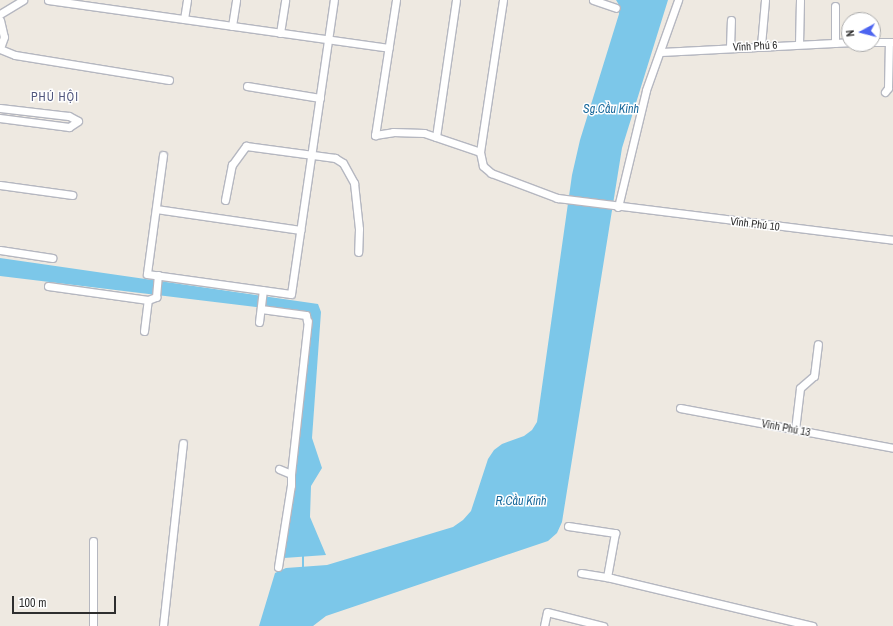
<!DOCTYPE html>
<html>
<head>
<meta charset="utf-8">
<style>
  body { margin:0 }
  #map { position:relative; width:893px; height:626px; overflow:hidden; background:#eee9e1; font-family:"Archivo Narrow",sans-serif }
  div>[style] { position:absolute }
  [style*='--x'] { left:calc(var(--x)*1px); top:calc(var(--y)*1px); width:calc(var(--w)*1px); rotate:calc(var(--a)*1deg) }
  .water>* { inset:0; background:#7cc7e9 }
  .stream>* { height:2px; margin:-1px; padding:0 1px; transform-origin:1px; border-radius:1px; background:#7cc7e9 }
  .roads { filter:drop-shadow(1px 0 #b5b7c0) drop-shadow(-1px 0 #b5b7c0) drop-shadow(0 1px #b5b7c0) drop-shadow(0 -1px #b5b7c0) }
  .street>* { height:7px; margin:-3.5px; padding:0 3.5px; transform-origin:3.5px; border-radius:3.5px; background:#fff }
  span { translate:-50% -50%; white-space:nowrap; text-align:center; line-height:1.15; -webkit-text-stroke:3px #fff; paint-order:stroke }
  .street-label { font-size:11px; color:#2e2e2e }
  .neighbourhood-label { font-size:12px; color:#50567d; letter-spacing:1px }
  .water-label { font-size:12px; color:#16679a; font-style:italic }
  .north { position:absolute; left:841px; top:12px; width:40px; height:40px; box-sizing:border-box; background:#fff; border:1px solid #ababab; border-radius:50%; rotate:263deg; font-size:11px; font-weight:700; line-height:16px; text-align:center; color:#2e2e2e }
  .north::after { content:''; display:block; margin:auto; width:14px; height:18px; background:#4c64f0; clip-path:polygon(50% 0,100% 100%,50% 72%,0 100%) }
  .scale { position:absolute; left:12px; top:596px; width:104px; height:18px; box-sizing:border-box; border:2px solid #2e2e2e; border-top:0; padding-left:5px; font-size:12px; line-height:14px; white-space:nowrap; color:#2e2e2e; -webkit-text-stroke:3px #fff; paint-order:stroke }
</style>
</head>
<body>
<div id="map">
  <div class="water">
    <div style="clip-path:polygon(616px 0,668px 0,622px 148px,562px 522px,557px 533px,548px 541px,326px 616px,313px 626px,259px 626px,275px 573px,286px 568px,327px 565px,453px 527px,463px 520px,471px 511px,488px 459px,494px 450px,502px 444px,524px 436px,532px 430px,537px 422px,572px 175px,580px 140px,619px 14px,619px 5px)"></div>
    <div style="clip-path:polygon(0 258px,318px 304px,321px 312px,312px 438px,322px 468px,311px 486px,310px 517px,326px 555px,284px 558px,292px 499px,306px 313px,0 276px)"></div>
  </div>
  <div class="stream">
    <div style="--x:303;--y:555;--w:14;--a:90"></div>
  </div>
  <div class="roads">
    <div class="street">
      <div style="--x:48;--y:0;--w:344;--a:8"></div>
      <div style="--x:396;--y:0;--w:137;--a:98.8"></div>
      <div style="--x:375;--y:135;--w:18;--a:-9"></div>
      <div style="--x:393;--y:132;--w:31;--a:2"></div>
      <div style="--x:424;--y:133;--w:59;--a:18.7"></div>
      <div style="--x:503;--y:0;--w:154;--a:98.6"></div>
      <div style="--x:480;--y:152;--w:14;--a:78"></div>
      <div style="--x:483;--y:166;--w:11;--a:41"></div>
      <div style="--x:491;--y:173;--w:71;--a:20.7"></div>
      <div style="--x:557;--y:198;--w:339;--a:7.1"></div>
      <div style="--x:593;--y:0;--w:24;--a:19"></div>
      <div style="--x:0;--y:14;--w:27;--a:-31"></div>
      <div style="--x:184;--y:19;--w:19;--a:-81"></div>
      <div style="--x:0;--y:20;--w:17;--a:77"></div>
      <div style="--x:4;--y:37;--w:12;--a:110"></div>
      <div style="--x:232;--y:26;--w:26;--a:-81"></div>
      <div style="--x:280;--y:33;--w:33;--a:-81"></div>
      <div style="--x:873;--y:42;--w:20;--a:0"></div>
      <div style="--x:835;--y:43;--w:37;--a:-90"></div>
      <div style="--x:799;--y:44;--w:44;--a:-88.7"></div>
      <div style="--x:761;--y:45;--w:45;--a:-84.9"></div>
      <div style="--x:730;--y:47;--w:27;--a:-88"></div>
      <div style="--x:0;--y:49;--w:16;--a:22"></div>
      <div style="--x:15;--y:55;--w:156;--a:9.2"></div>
      <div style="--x:661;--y:52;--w:188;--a:-3"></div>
      <div style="--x:247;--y:86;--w:74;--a:9.3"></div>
      <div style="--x:885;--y:92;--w:5;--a:-53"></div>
      <div style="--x:888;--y:88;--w:46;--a:-88.8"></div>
      <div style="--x:0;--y:108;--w:69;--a:6.6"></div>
      <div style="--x:69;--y:116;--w:10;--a:29"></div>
      <div style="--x:78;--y:121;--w:11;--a:146"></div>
      <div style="--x:69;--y:127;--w:70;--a:-172.6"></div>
      <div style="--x:436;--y:137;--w:138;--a:-81.7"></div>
      <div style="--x:163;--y:155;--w:120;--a:97.7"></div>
      <div style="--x:147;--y:274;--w:145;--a:7.9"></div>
      <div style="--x:291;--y:294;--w:297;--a:-81.7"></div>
      <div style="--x:0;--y:185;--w:73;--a:7.9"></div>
      <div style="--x:225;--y:200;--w:36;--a:-79"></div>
      <div style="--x:232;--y:165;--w:24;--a:-54"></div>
      <div style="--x:246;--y:146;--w:90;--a:7.7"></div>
      <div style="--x:335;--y:158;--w:9;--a:32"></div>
      <div style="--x:343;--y:163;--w:23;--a:61"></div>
      <div style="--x:354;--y:183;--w:46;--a:83.8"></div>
      <div style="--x:359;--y:229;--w:23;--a:92"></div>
      <div style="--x:618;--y:207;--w:120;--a:-76.5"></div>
      <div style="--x:646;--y:90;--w:96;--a:-70.4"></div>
      <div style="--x:156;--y:209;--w:146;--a:8.3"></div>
      <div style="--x:0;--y:250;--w:53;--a:8.7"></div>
      <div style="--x:48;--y:286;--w:101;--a:8"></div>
      <div style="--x:261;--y:309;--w:45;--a:7.6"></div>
      <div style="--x:306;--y:315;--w:6;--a:81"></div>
      <div style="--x:259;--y:322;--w:32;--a:-83"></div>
      <div style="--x:144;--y:331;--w:31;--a:-83"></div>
      <div style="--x:148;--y:300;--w:9;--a:-21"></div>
      <div style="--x:156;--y:297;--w:22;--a:-85"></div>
      <div style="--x:680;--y:408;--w:217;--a:10.6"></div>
      <div style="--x:795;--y:430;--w:42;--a:-83.2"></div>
      <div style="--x:800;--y:388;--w:18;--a:-41"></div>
      <div style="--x:814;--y:376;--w:32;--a:-83"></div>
      <div style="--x:291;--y:474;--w:154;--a:-83.7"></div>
      <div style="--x:568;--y:526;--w:48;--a:8.5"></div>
      <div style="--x:615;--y:533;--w:45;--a:100.3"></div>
      <div style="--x:278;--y:567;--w:83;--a:-81"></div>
      <div style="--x:291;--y:485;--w:11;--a:-90"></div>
      <div style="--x:291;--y:474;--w:13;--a:-157"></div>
      <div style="--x:581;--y:573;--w:30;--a:9"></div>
      <div style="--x:611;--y:578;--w:207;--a:13.4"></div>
      <div style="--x:93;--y:626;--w:85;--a:-90"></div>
      <div style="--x:163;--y:626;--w:184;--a:-83.8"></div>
      <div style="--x:544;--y:626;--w:14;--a:-78"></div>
      <div style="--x:547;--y:612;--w:58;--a:14"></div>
    </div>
  </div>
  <div class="street-label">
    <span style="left:755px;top:46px;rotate:-3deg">Vĩnh Phú 6</span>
    <span style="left:755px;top:224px;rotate:7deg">Vĩnh Phú 10</span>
    <span style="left:786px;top:428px;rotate:11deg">Vĩnh Phú 13</span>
  </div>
  <div class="neighbourhood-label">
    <span style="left:55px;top:98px">PHÚ HỘI</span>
  </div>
  <div class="water-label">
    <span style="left:611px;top:110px">Sg.Cầu Kinh</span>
    <span style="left:521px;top:502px">R.Cầu Kinh</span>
  </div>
  <div class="north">N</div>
  <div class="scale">100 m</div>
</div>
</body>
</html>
